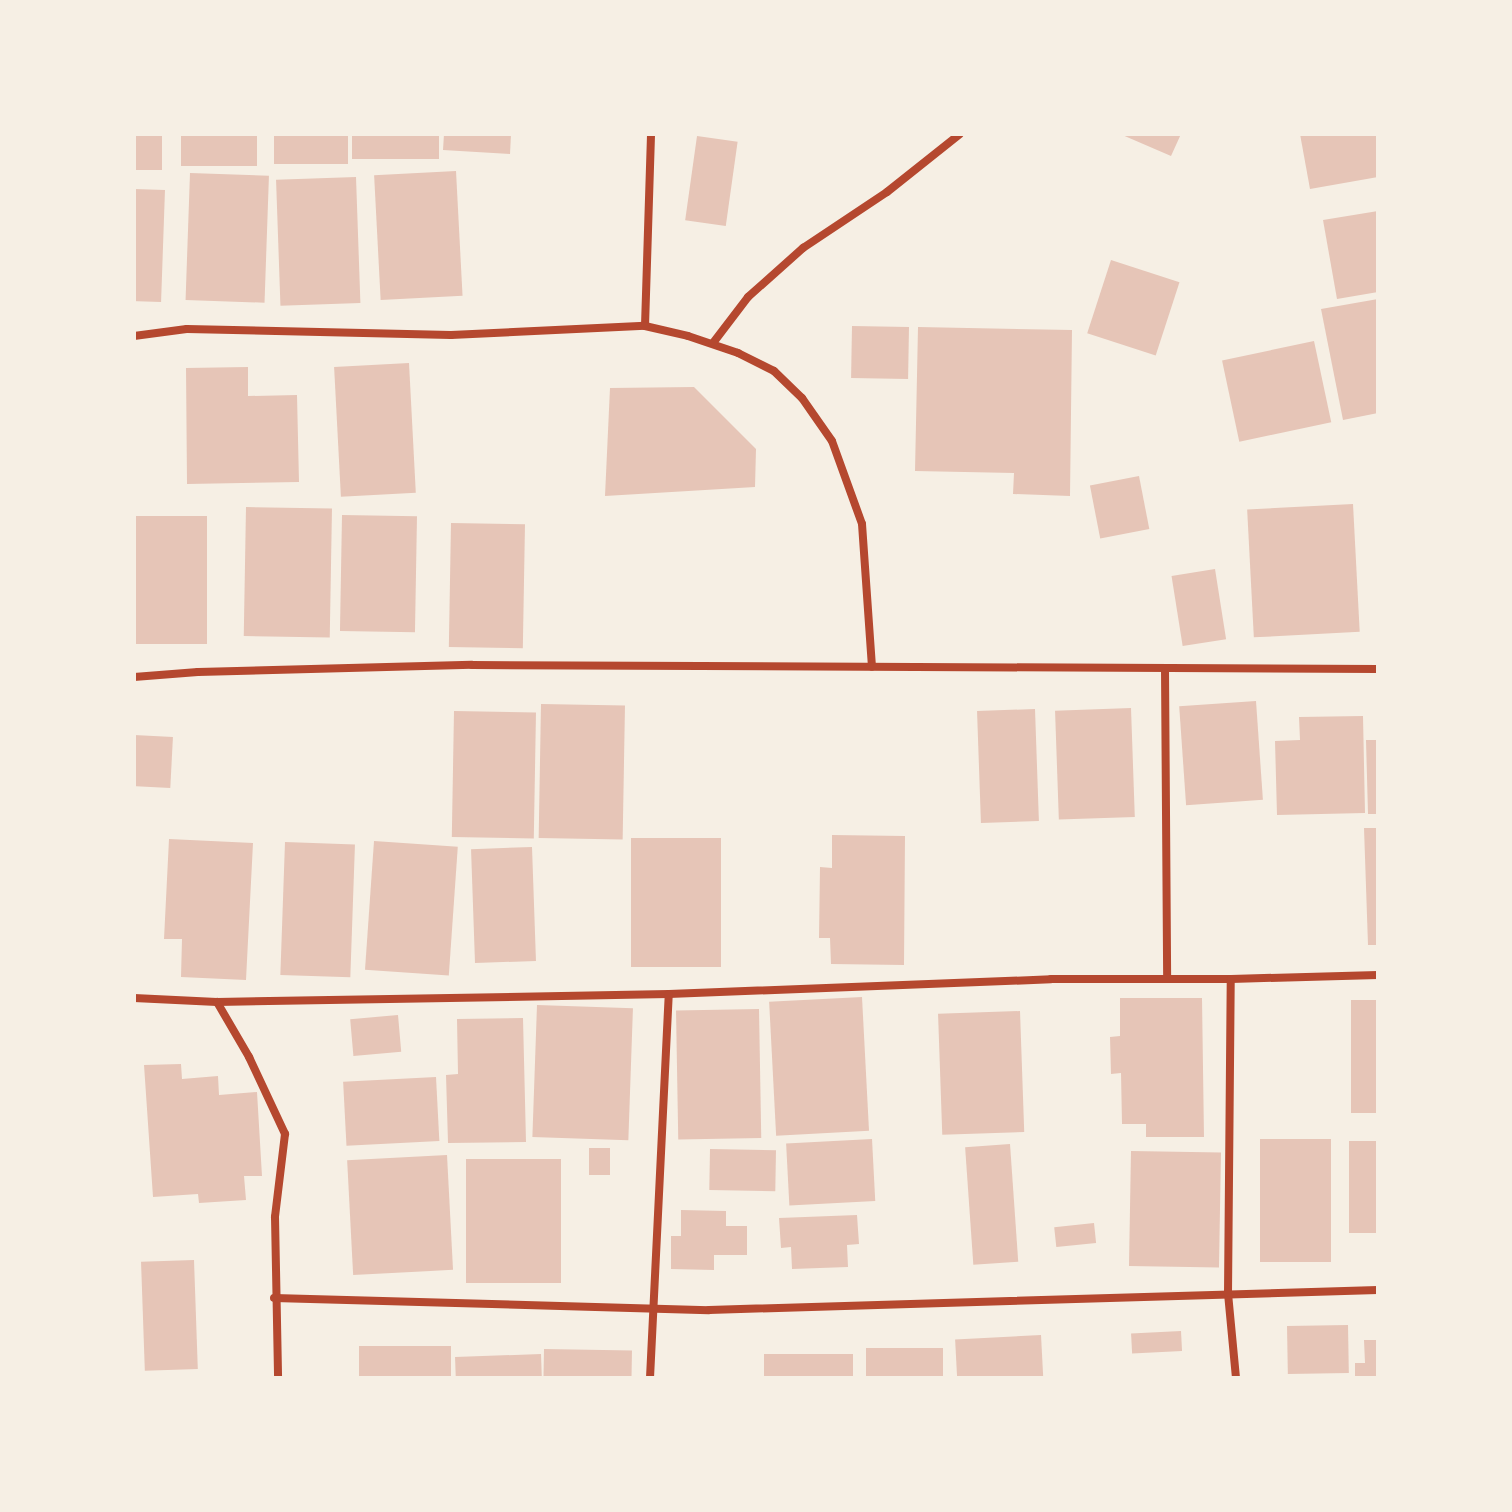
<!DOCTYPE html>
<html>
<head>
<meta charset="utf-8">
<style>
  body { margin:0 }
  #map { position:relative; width:1512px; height:1512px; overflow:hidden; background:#f6efe4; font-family:"Titillium Web",sans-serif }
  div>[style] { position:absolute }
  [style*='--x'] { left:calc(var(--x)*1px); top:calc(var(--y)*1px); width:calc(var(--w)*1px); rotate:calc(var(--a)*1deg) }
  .building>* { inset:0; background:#e6c5b7; transform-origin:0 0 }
  .minor>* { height:8px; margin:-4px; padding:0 4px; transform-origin:4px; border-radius:4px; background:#b5482f }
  span { translate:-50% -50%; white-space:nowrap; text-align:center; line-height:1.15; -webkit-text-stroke:8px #f6efe4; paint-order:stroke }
  .frame { position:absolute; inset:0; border:136px solid #f6efe4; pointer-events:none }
</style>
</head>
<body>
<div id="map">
  <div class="building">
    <div style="left:134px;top:134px;width:28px;height:36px"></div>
    <div style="left:181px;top:134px;width:76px;height:32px"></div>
    <div style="left:274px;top:134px;width:74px;height:30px"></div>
    <div style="left:352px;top:134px;width:87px;height:25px"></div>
    <div style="clip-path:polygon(444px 134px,511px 134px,510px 154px,443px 150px)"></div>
    <div style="clip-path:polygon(1120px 134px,1181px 134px,1171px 156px)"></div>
    <div style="clip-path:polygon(1300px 134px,1378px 134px,1378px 177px,1310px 189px)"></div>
    <div style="left:697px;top:136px;width:41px;height:85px;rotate:8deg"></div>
    <div style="left:456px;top:171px;width:125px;height:82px;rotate:87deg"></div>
    <div style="left:190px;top:173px;width:79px;height:127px;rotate:2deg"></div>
    <div style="left:356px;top:177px;width:126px;height:80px;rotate:88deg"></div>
    <div style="left:134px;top:189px;width:31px;height:112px;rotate:2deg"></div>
    <div style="clip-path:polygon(1378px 211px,1378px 292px,1337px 299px,1323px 220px)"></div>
    <div style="left:1111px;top:260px;width:72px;height:77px;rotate:18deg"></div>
    <div style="clip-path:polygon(1378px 299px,1378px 413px,1343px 420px,1321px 309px)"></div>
    <div style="left:852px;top:326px;width:57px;height:52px;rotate:1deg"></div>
    <div style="clip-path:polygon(918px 327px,1072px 330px,1070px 496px,1013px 494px,1014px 473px,915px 471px)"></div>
    <div style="left:1314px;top:341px;width:83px;height:94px;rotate:78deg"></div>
    <div style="left:409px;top:363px;width:130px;height:75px;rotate:87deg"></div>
    <div style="clip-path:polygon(248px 367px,248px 396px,297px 395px,299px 482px,187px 484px,186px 368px)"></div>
    <div style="clip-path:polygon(694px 387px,756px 449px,755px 487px,605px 496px,610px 388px)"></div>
    <div style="left:1139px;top:476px;width:54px;height:50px;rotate:79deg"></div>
    <div style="left:1353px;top:504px;width:128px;height:106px;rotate:87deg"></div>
    <div style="left:246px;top:507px;width:86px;height:129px;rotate:1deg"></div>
    <div style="left:342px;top:515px;width:75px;height:116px;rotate:1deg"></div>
    <div style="left:134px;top:516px;width:73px;height:128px"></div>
    <div style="left:451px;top:523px;width:74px;height:124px;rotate:1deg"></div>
    <div style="left:1215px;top:569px;width:71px;height:44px;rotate:81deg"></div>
    <div style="left:1256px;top:701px;width:99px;height:77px;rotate:86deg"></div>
    <div style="left:541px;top:704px;width:84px;height:134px;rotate:1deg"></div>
    <div style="left:1131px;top:708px;width:109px;height:76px;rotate:88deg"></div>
    <div style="left:1035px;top:709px;width:112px;height:58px;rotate:88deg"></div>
    <div style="left:454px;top:711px;width:82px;height:126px;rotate:1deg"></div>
    <div style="clip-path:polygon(1363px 716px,1365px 813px,1277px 815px,1275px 741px,1300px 740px,1299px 717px)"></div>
    <div style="left:134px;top:735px;width:39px;height:51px;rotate:3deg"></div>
    <div style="clip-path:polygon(1366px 740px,1378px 740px,1378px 814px,1368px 814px)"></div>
    <div style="clip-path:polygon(1364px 828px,1378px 828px,1378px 945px,1368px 945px)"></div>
    <div style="clip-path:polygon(832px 835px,905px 836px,904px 965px,831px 964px,830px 938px,819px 938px,820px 867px,832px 868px)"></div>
    <div style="left:631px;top:838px;width:90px;height:129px"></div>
    <div style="clip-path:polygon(169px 839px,253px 843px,246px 980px,181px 977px,182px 939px,164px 939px)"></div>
    <div style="left:374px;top:841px;width:84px;height:129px;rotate:4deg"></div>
    <div style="left:285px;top:842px;width:70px;height:133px;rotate:2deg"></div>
    <div style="left:532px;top:847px;width:114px;height:61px;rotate:88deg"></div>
    <div style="left:862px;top:997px;width:134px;height:93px;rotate:87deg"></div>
    <div style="clip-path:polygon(1120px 998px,1202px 998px,1204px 1137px,1146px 1137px,1146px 1124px,1122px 1124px,1121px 1073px,1111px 1074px,1110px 1037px,1120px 1036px)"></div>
    <div style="left:1351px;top:1000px;width:27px;height:113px"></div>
    <div style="left:537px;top:1005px;width:96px;height:132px;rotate:2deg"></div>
    <div style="left:759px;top:1009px;width:129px;height:83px;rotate:89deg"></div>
    <div style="left:1020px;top:1011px;width:121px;height:82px;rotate:88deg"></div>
    <div style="left:398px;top:1015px;width:37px;height:48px;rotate:85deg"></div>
    <div style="clip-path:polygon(523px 1018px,526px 1142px,448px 1143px,446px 1075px,458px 1074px,457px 1019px)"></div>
    <div style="clip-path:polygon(181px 1064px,182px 1079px,218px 1076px,219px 1095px,257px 1092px,262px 1176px,244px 1176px,246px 1200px,199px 1203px,198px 1194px,153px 1197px,144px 1065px)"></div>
    <div style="left:436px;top:1077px;width:64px;height:93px;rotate:87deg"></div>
    <div style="left:872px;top:1139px;width:62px;height:86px;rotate:87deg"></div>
    <div style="left:1260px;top:1139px;width:71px;height:123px"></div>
    <div style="left:1378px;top:1141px;width:92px;height:29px;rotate:90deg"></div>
    <div style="left:1010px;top:1144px;width:118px;height:45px;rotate:86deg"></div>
    <div style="left:589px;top:1148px;width:21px;height:27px"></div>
    <div style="left:710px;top:1149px;width:66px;height:41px;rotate:1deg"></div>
    <div style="left:1131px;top:1151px;width:90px;height:115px;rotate:1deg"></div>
    <div style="left:447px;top:1155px;width:115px;height:100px;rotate:87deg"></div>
    <div style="left:466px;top:1159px;width:95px;height:124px"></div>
    <div style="clip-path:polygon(681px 1210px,726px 1211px,726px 1226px,747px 1226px,747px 1255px,714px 1255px,714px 1270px,671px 1269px,671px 1236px,681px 1236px)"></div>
    <div style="clip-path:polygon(857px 1215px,859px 1244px,847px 1245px,848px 1267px,792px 1269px,791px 1247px,781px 1248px,779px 1218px)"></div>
    <div style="left:1094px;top:1223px;width:20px;height:40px;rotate:84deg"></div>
    <div style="left:194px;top:1260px;width:109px;height:53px;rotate:88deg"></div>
    <div style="left:1348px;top:1325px;width:48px;height:61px;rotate:89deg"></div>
    <div style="left:1181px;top:1331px;width:20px;height:50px;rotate:87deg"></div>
    <div style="left:1041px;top:1335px;width:43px;height:86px;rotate:87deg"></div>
    <div style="clip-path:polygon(1364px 1340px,1378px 1340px,1378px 1378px,1355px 1378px,1355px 1363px,1365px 1363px)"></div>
    <div style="left:359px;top:1346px;width:92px;height:32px"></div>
    <div style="left:943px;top:1348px;width:30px;height:77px;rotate:90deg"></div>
    <div style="left:544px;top:1349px;width:88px;height:29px;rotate:1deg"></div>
    <div style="left:541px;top:1354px;width:24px;height:86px;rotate:88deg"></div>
    <div style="left:853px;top:1354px;width:24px;height:89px;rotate:90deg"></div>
  </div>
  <div class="minor">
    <div style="--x:645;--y:326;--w:192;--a:-88.2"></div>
    <div style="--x:134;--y:336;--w:53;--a:-7.5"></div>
    <div style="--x:187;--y:329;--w:264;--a:1.3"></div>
    <div style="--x:451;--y:335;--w:194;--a:-2.7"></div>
    <div style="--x:645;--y:326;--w:44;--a:13.1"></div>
    <div style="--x:688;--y:336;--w:53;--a:18.8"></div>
    <div style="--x:738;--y:353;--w:40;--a:26.6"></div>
    <div style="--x:774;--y:371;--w:39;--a:44"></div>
    <div style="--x:802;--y:398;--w:52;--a:55.1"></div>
    <div style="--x:832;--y:441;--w:88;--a:70.1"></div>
    <div style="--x:862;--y:524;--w:143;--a:86"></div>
    <div style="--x:713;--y:343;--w:58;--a:-52.7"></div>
    <div style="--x:748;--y:297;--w:74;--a:-41.7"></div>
    <div style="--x:803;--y:248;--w:101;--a:-33.7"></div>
    <div style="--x:887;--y:192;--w:93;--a:-38.5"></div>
    <div style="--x:1165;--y:669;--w:310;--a:89.6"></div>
    <div style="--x:134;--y:677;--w:64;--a:-4.5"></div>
    <div style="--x:198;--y:672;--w:274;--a:-1.5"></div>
    <div style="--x:472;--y:665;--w:906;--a:0.25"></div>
    <div style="--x:134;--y:998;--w:83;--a:2.8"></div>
    <div style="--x:217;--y:1002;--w:64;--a:59.8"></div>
    <div style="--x:249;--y:1057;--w:85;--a:64.9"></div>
    <div style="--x:285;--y:1134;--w:84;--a:96.9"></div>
    <div style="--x:275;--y:1217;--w:161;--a:88.9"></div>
    <div style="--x:217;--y:1002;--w:452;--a:-1"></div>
    <div style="--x:669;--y:994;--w:382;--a:-2.2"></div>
    <div style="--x:1051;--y:979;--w:180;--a:0"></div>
    <div style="--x:274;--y:1298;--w:435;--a:1.6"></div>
    <div style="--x:709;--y:1310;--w:669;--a:-1.71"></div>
    <div style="--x:650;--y:1378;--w:384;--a:-87.2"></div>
    <div style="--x:1236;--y:1378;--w:85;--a:-95.4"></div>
    <div style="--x:1228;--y:1293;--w:314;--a:-89.5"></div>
    <div style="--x:1231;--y:979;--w:147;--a:-1.6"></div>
  </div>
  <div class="frame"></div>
</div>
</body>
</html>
